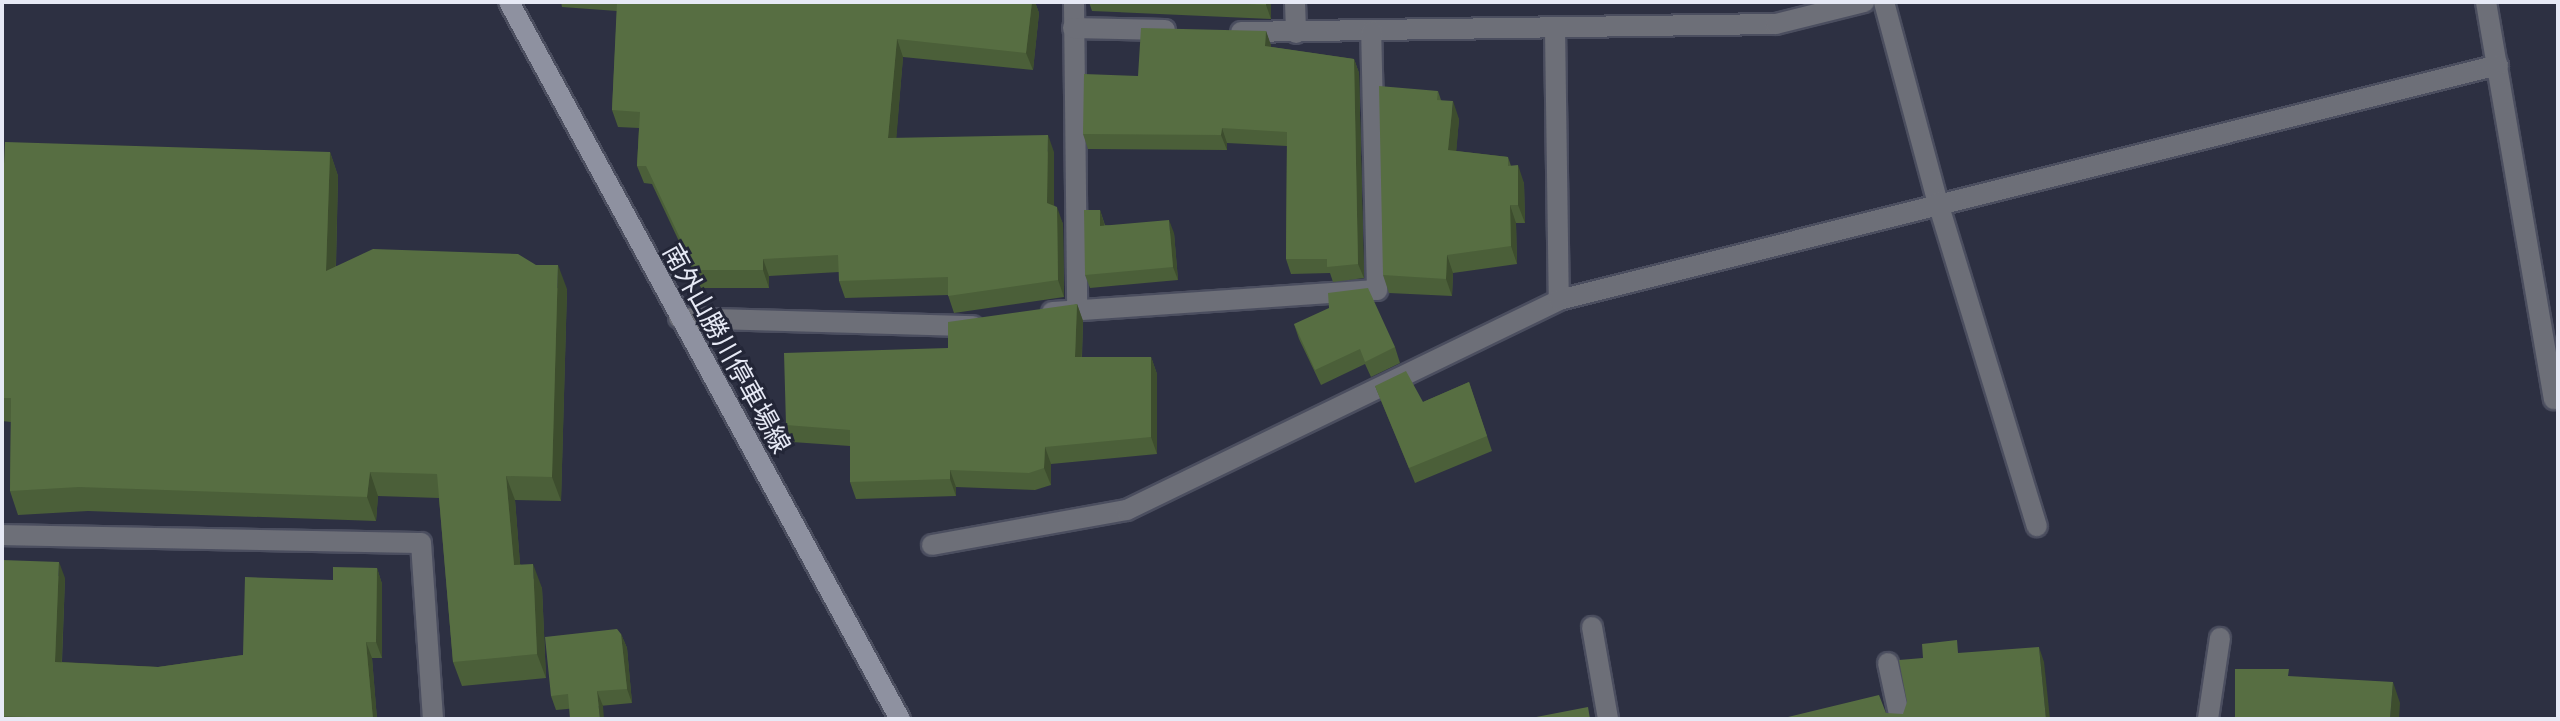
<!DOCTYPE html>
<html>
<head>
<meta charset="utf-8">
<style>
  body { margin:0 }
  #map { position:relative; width:2560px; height:721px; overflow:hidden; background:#2d3042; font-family:Raleway,"Noto Sans JP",sans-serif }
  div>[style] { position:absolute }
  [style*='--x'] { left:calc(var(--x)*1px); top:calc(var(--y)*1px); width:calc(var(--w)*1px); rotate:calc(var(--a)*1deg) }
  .roads { filter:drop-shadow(2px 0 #4b4e5f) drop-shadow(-2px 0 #4b4e5f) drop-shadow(0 2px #4b4e5f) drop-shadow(0 -2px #4b4e5f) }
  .minor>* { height:20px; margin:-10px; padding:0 10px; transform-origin:10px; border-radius:10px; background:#6d6f78 }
  .secondary>* { height:20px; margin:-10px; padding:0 10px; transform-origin:10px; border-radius:10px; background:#8e91a0 }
  .wall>* { inset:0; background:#4b5f39 }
  .shaded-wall>* { inset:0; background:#3d4d2e }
  .building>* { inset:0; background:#576e42 }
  span { translate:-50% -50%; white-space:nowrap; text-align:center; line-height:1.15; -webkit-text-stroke:6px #232637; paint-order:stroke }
  .street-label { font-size:26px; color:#e6e9f5 }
  .frame { position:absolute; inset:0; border:4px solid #e6e9f5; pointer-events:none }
</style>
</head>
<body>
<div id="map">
  <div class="roads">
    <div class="minor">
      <div style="--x:1074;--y:2;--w:306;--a:89.4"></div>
      <div style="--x:1295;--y:2;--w:31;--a:88"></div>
      <div style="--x:1884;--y:2;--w:208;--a:75"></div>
      <div style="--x:1938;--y:203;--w:338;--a:73"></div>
      <div style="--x:2486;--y:2;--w:403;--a:80.3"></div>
      <div style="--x:1073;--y:28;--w:92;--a:1.2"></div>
      <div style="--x:1555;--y:28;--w:272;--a:89.2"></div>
      <div style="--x:1241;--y:32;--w:535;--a:-0.86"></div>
      <div style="--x:1776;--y:24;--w:91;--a:-14"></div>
      <div style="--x:1052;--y:312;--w:326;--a:-3.9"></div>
      <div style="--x:1377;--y:290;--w:258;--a:-91.3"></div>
      <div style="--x:679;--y:318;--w:294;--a:1.6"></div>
      <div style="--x:2;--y:535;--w:419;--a:1.1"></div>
      <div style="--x:421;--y:543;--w:176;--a:86.1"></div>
      <div style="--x:932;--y:545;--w:198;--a:-10.2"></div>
      <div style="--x:1127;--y:510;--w:480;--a:-25.9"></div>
      <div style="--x:1559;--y:300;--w:968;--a:-14.05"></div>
      <div style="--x:1592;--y:627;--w:93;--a:80.1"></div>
      <div style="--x:1888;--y:663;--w:57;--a:77.9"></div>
      <div style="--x:2208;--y:719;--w:82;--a:-81.6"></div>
    </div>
    <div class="secondary">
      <div style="--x:509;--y:2;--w:817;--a:61.4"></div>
    </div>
  </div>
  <div class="wall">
    <div style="clip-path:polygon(561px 2px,1035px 2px,1039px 13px,1033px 70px,903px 57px,896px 138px,1054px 152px,1054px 205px,1063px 224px,1064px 297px,954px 313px,948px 295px,845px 298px,839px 281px,839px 272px,769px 276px,769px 288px,701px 288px,652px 184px,644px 183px,637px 166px,639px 128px,618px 127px,612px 110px,617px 11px,562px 7px)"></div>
    <div style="clip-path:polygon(1089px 2px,1271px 2px,1271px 19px,1092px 11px)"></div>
    <div style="clip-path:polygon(1266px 31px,1271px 47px,1354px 59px,1359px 73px,1364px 278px,1333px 282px,1330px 273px,1291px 274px,1286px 259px,1287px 146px,1227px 143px,1227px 150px,1088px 149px,1083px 134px,1138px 76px)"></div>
    <div style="clip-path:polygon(1438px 91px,1441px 100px,1459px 119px,1456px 151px,1508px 157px,1511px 166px,1524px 183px,1525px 223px,1516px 223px,1517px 264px,1453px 273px,1452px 296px,1389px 293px,1383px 275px)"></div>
    <div style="clip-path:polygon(330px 152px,338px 176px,336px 266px,567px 289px,561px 501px,515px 500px,520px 564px,542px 588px,546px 678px,462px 686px,453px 662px,439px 498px,378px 496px,376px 521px,88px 511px,18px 515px,10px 491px,11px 422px,2px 421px,2px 208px)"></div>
    <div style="clip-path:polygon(1100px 210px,1105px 225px,1174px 233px,1178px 280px,1090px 288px,1085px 275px)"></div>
    <div style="clip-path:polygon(1077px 304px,1083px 321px,1082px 357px,1151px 357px,1157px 374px,1157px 454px,1051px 464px,1051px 485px,1035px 490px,956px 487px,956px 496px,856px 499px,850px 482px,850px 446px,792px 442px,786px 425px,948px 348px)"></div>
    <div style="clip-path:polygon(1294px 324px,1395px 347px,1400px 363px,1371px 377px,1365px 364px,1321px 385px,1299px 339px)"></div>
    <div style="clip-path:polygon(1469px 382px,1492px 451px,1415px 483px,1375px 386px,1423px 402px)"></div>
    <div style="clip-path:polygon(2px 560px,65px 578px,62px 662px,158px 667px,243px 655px,333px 580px,377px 568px,382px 584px,382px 658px,372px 658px,377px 719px,2px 719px)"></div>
    <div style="clip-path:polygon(621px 634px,627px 648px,632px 703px,556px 710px,551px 696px)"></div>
  </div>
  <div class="shaded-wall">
    <div style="clip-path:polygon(1032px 2px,1035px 2px,1039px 13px,1033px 70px,1026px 53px)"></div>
    <div style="clip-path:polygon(1266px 2px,1271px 2px,1271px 19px,1266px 5px)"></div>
    <div style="clip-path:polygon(1266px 31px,1271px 45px,1271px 61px,1265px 46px)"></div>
    <div style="clip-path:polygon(897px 39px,903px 57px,895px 155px,888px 138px)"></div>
    <div style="clip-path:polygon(1354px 59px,1359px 73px,1364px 278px,1358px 264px)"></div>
    <div style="clip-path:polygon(1453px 101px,1459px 119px,1455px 167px,1448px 150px)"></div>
    <div style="clip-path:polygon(1222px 128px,1227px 143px,1227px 150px,1221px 135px)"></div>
    <div style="clip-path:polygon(1048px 135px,1054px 152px,1054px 220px,1047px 203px)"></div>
    <div style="clip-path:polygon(330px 152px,338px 176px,335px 295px,326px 271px)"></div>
    <div style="clip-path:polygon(1518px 165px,1524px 183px,1525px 223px,1518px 205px)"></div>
    <div style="clip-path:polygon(1510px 205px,1516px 223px,1517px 264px,1511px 246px)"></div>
    <div style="clip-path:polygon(1057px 207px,1063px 224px,1064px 297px,1058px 280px)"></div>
    <div style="clip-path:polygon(1100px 210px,1104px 223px,1105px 239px,1100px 226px)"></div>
    <div style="clip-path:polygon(1169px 220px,1174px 233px,1178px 280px,1173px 267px)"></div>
    <div style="clip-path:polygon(1447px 255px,1453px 273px,1452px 296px,1446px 279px)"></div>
    <div style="clip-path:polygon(763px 259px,769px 276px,769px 288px,763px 270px)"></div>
    <div style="clip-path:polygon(558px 265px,567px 289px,561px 501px,552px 477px)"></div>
    <div style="clip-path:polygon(1077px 304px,1083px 321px,1081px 374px,1075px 357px)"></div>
    <div style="clip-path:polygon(1151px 357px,1157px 374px,1157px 454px,1151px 437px)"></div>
    <div style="clip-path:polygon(1045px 447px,1051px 464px,1051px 485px,1044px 468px)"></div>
    <div style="clip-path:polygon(950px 470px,956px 487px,956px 496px,950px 479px)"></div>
    <div style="clip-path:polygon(370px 472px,378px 496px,376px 521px,367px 497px)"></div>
    <div style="clip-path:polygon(506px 476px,515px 500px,522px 589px,514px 565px)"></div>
    <div style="clip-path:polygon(59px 562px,65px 578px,61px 678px,55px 662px)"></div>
    <div style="clip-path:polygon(533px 564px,542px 588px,546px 678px,537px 654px)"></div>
    <div style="clip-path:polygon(377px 568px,382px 584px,382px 658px,376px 642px)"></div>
    <div style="clip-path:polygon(621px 634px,627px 648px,632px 703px,627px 689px)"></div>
    <div style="clip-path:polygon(366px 642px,372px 658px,377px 719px,373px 719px)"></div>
    <div style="clip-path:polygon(2039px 647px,2044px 662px,2050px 719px,2046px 719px)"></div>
    <div style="clip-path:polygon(2393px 682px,2400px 703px,2399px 719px,2390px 719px)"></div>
    <div style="clip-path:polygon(597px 691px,603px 706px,604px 719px,600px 719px)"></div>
  </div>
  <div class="building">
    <div style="clip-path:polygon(617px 2px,1032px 2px,1026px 53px,897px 39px,888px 138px,1048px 135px,1047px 203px,1057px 207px,1058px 280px,948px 296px,948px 277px,839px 281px,838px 255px,763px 259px,763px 270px,695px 270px,646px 166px,637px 166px,640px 112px,612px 110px)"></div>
    <div style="clip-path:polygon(1207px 2px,1266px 2px,1266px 5px)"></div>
    <div style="clip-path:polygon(1141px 28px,1266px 31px,1265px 46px,1354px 59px,1358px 264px,1327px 267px,1327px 259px,1286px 259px,1287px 132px,1222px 128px,1221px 135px,1083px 134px,1084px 74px,1138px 76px)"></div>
    <div style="clip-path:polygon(1379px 86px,1438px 91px,1437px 100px,1453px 101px,1448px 150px,1508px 157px,1508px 166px,1518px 165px,1518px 205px,1510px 205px,1511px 246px,1447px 255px,1446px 279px,1383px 275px)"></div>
    <div style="clip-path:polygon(5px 142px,330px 152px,326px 271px,373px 249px,518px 254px,536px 265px,558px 265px,552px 477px,506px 476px,514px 565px,533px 564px,537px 654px,453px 662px,437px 474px,370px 472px,367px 497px,79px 487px,10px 491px,11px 398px,2px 398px,2px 208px)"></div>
    <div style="clip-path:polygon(1084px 210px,1100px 210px,1100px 226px,1169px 220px,1173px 267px,1085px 275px)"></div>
    <div style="clip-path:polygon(1368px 288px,1395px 347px,1365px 362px,1360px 349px,1315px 370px,1294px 324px,1329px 308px,1328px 293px)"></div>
    <div style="clip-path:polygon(1077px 304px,1075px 357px,1151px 357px,1151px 437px,1045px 447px,1044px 468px,1029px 473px,950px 470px,950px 479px,850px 482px,850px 430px,786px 425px,784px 353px,948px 348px,948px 322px)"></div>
    <div style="clip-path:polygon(1406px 371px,1423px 402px,1469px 382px,1487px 436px,1409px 468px,1375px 386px)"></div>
    <div style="clip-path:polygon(2px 560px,59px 562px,55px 662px,158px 667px,243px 655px,245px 577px,333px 580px,333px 567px,377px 568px,376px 642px,366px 642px,373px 719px,75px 719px,2px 716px)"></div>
    <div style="clip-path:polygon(617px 629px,621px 634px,627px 689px,597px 691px,600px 719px,570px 719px,568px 694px,551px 696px,545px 637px)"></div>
    <div style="clip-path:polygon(1957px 640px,1958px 653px,2039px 647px,2046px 719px,1789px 719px,1788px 717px,1879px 695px,1886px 713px,1903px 714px,1907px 702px,1899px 660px,1923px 658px,1922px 644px)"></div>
    <div style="clip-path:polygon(2235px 669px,2289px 669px,2288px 676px,2393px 682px,2390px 719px,2235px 719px)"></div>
    <div style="clip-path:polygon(1588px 707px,1590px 719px,1526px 719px)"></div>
  </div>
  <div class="street-label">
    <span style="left:726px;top:349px;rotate:61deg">南外山勝川停車場線</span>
  </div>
  <div class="frame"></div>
</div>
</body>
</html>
